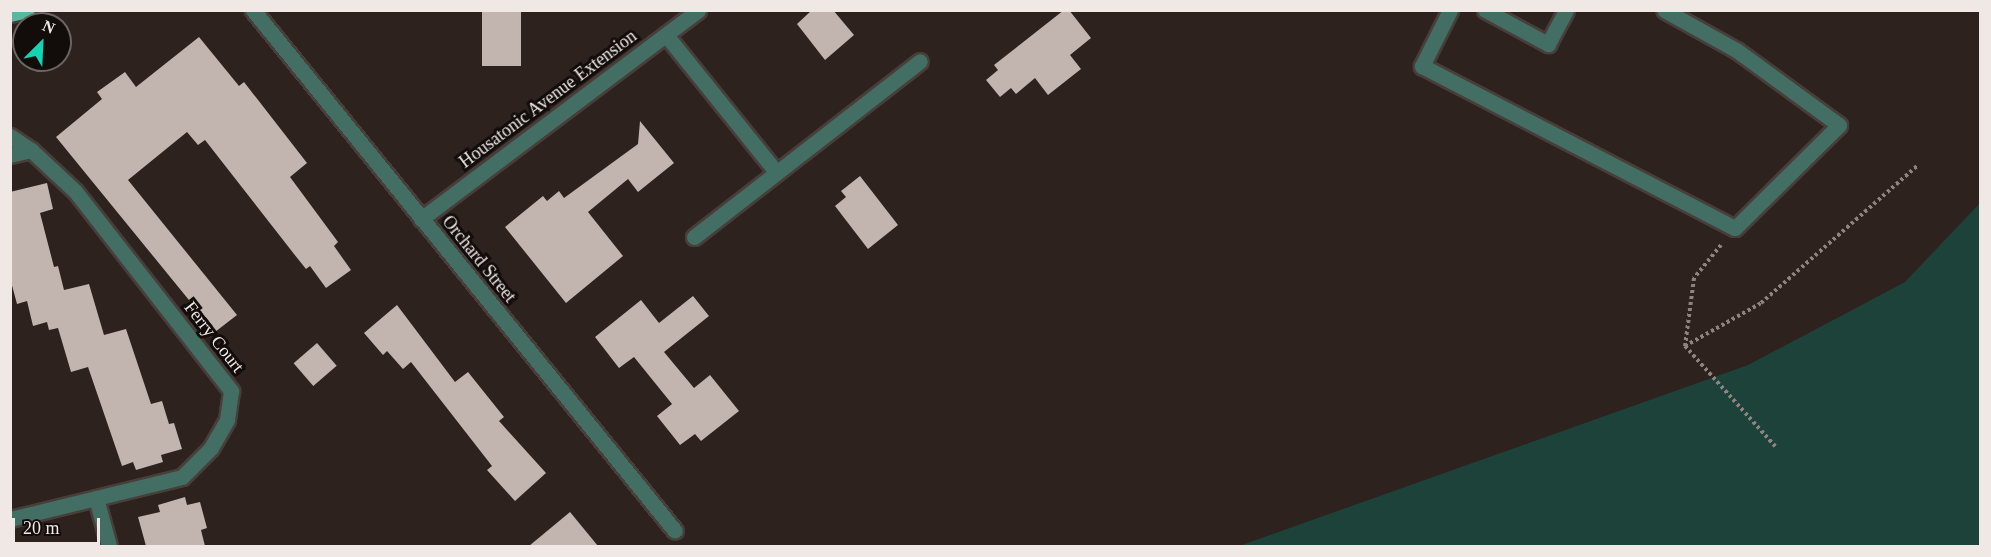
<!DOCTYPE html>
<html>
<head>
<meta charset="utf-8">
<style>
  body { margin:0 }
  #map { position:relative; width:1991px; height:557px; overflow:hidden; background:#2d221e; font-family:Georgia,serif }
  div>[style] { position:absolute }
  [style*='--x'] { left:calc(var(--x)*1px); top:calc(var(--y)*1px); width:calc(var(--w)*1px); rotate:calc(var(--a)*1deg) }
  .water>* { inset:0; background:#1c4239 }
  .building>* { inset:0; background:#c2b4ae; transform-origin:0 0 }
  .path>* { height:4px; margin-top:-2px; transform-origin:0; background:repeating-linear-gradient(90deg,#8d8480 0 3px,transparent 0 6px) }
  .roads { filter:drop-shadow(2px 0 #483e3a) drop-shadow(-2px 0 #483e3a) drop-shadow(0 2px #483e3a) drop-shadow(0 -2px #483e3a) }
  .minor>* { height:15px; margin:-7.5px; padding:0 7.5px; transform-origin:7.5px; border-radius:7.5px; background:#426e63 }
  .major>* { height:15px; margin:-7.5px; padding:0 7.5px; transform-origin:7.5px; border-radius:7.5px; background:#56b8a1 }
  span { translate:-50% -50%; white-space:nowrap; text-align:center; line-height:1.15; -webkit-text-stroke:6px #120d0b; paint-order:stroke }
  .street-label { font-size:18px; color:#f0e8e5 }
  .frame { position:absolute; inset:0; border:12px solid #f0e8e5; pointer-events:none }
  .north { position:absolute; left:12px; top:12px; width:60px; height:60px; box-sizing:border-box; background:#120d0b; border:2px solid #6b6562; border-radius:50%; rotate:24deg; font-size:16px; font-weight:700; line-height:24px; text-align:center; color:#f0e8e5 }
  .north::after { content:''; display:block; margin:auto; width:21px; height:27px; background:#11d5b4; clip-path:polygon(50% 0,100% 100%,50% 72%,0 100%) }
  .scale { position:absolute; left:12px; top:518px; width:88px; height:27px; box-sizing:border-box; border:3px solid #f0e8e5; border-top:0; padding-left:8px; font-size:18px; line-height:21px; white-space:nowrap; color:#f0e8e5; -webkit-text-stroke:4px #120d0b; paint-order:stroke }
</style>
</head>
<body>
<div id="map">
  <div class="water">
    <div style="clip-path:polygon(1980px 203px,1980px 546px,1239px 546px,1748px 365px,1905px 282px)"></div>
  </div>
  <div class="building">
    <div style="left:482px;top:10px;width:39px;height:56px"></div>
    <div style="clip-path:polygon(812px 10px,833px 10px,854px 35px,825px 60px,797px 24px)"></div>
    <div style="clip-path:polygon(1064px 10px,1069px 10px,1091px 38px,1070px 55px,1081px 69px,1048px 95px,1035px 78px,1016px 94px,1011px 88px,1000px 97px,986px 80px,998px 70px,994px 65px)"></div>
    <div style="clip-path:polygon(199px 37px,239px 86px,244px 82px,307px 163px,290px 177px,338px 242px,334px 246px,351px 270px,326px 288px,310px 266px,306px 269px,294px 254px,205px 140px,198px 145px,187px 132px,128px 180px,237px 315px,215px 332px,56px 137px,102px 99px,97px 92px,125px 72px,136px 87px)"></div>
    <div style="clip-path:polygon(640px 121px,674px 163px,638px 192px,628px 179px,588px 212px,623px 256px,566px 303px,505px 227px,543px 196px,547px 201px,559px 191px,564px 198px,638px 144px)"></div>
    <div style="clip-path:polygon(860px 176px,898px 225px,868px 249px,835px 206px,846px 197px,841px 191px)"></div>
    <div style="clip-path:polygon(47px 183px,53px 209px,40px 213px,54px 267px,58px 266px,64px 290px,89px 284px,104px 335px,126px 329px,151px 404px,162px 401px,169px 424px,174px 423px,182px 449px,161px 455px,163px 462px,136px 470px,133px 462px,122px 466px,88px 367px,71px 372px,58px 328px,49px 330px,47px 322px,33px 326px,27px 301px,17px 304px,10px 278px,10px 192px)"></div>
    <div style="clip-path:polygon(693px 296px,709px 316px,664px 352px,694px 388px,710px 375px,739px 411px,701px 441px,695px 434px,680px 445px,657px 416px,672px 404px,634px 357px,619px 368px,595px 337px,641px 300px,659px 323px)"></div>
    <div style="clip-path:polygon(397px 305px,455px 382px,468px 372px,504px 417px,499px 421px,546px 473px,515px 501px,487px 470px,492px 466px,411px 362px,403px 369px,387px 351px,383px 355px,364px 333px)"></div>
    <div style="left:317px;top:343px;width:30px;height:31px;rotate:49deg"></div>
    <div style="clip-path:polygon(185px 497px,187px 505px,200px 502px,207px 528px,201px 530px,205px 546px,146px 546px,138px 517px,160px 512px,158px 505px)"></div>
    <div style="clip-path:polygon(570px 512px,598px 546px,529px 546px)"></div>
  </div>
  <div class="path">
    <div style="--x:1721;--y:245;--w:43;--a:129.3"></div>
    <div style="--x:1694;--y:278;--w:69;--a:97.5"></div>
    <div style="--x:1685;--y:346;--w:135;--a:48"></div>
    <div style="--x:1685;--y:346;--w:87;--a:-29.5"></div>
    <div style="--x:1761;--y:303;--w:208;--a:-41.3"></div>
  </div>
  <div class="roads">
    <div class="minor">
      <div style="--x:253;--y:10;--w:670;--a:50.99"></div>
      <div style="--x:1450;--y:10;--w:63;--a:116.6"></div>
      <div style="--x:1422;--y:66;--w:352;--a:27.4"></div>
      <div style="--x:1735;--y:228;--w:146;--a:-44.7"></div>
      <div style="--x:1839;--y:125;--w:127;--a:-143.9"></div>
      <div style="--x:1736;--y:50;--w:82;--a:-150.9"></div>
      <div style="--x:1485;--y:10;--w:72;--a:28.4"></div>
      <div style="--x:1548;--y:44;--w:38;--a:-62"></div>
      <div style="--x:666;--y:35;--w:176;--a:51.2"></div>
      <div style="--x:10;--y:136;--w:25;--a:34"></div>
      <div style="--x:31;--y:150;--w:60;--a:43"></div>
      <div style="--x:75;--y:191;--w:254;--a:52"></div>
      <div style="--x:231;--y:391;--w:29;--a:98"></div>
      <div style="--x:227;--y:420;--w:32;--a:120"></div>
      <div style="--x:211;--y:448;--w:41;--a:135"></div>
      <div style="--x:182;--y:477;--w:177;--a:166.3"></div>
      <div style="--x:10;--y:155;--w:22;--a:-13"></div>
      <div style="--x:421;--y:219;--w:347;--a:-37"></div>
      <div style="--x:694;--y:237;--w:286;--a:-37.9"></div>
      <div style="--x:96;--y:498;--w:50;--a:74.8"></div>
    </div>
    <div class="major">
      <div style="--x:10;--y:14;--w:17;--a:-13"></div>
    </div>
  </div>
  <div class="street-label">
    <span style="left:548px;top:99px;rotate:-37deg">Housatonic Avenue Extension</span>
    <span style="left:479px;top:259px;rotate:51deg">Orchard Street</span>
    <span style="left:214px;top:337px;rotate:52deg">Ferry Court</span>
  </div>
  <div class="frame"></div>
  <div class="north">N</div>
  <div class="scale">20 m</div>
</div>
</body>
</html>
